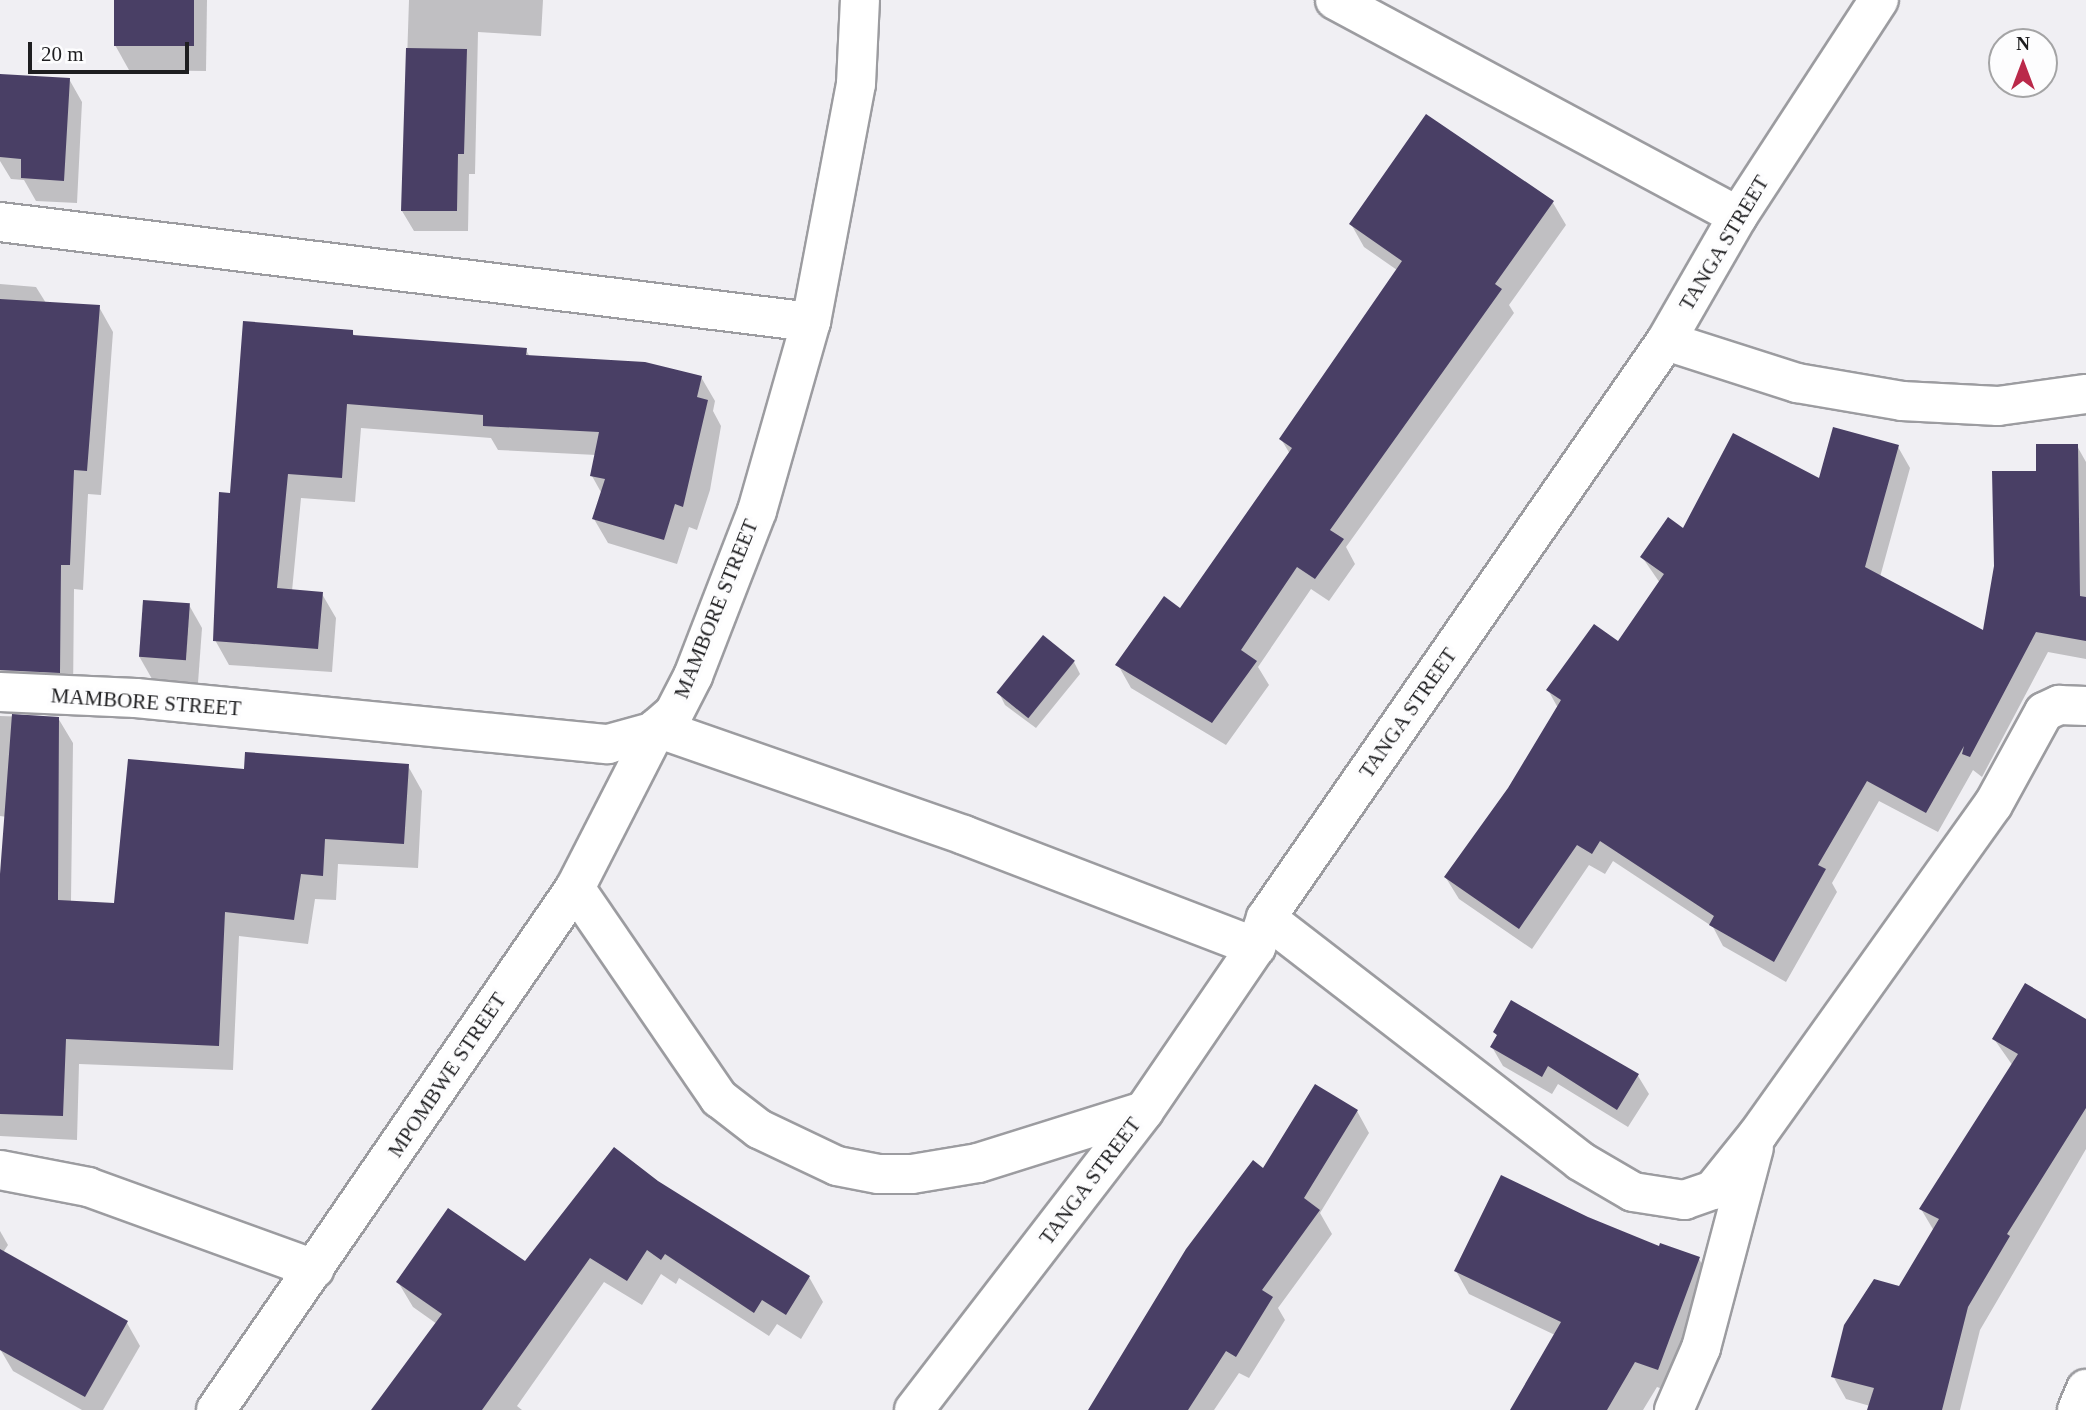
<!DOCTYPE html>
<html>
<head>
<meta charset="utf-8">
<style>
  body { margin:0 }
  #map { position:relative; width:2086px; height:1410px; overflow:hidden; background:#f0eff3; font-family:Georgia,serif }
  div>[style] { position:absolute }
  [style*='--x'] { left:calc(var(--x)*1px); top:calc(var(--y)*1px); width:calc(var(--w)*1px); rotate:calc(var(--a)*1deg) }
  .shadow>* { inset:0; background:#0003 }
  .building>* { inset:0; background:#493f65; transform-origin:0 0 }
  .roads { filter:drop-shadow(2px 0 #9c9ca0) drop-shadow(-2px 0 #9c9ca0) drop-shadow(0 2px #9c9ca0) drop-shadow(0 -2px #9c9ca0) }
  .minor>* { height:38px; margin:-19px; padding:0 19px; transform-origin:19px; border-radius:19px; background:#fff }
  span { translate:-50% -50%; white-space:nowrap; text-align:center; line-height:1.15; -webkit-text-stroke:7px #fdfdfe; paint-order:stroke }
  .street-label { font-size:21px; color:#1e1e20 }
  .north { position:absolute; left:1988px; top:28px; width:70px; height:70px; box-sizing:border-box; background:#fdfdfe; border:2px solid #a4a4a5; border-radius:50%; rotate:0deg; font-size:19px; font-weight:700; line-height:28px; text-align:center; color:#1e1e20 }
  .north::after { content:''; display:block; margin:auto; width:24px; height:32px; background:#ba294a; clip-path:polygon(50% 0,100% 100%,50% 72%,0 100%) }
  .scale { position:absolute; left:28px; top:42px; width:161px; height:32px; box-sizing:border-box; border:4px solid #1e1e20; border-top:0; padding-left:9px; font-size:21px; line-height:24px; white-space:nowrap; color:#1e1e20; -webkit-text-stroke:5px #fdfdfe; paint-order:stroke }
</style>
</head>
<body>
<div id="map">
  <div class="shadow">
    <div style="clip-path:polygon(116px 0,207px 0,206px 71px,129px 70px,115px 45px)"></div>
    <div style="clip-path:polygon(409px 0,543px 0,541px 36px,478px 32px,475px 174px,469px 174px,468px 231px,414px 231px,402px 211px)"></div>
    <div style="clip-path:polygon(69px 79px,82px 102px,77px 203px,36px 201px,24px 180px,11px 179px,0 161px,0 106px)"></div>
    <div style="clip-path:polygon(1553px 203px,1566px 225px,1509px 305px,1514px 313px,1346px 547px,1355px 564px,1329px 601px,1311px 589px,1258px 667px,1269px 685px,1226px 745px,1131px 688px,1118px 665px,1181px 610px,1290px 454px,1281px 439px,1397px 270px,1364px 247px,1351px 224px)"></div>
    <div style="clip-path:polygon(0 284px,36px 287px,46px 303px,99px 307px,113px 332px,101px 495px,88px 494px,83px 590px,74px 589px,73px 697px,0 704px)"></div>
    <div style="clip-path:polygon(352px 332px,355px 337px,526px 350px,530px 357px,701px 377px,715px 401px,713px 411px,721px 426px,710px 490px,697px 530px,689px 527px,677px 564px,608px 543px,594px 519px,602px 494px,592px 476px,596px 455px,498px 450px,491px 438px,361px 428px,355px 502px,301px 498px,292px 591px,322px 594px,336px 618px,332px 672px,229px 665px,215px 640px,232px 494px)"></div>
    <div style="clip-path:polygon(2077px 446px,2086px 462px,2086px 659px,2048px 652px,1982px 777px,1973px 770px,1938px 832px,1879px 801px,1832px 883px,1837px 892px,1786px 982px,1723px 946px,1713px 927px,1613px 861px,1605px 874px,1589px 865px,1532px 949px,1459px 899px,1446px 878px,1510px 789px,1558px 708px,1548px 690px,1619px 643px,1660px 583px,1642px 557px,1684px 530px,1898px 447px,1910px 468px,1880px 577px,1984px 633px,2038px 473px)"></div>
    <div style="clip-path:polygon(189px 605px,202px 628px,198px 683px,152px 679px,139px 656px)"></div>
    <div style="clip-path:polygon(1074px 662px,1080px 674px,1036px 728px,1005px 705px,999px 693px)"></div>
    <div style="clip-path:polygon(0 716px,58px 718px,73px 743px,71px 902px,116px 905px,246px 771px,408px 766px,422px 791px,418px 868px,338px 864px,336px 900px,315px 899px,308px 944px,239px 936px,233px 1070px,79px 1064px,77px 1140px,0 1136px,0 887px,7px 817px,0 816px)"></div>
    <div style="clip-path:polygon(1512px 1003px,1638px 1076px,1649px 1094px,1628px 1127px,1558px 1084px,1552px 1094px,1503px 1066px,1492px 1047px,1498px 1037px,1495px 1032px)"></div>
    <div style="clip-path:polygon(2086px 1021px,2086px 1149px,1980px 1330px,1960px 1410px,1869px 1410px,1870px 1406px,1846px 1399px,1833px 1376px,1899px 1288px,1934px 1231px,1921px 1209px,2013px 1066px,1994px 1039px)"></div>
    <div style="clip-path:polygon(1357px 1111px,1369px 1133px,1320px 1213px,1332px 1234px,1278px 1308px,1285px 1320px,1249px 1378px,1239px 1373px,1214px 1410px,1090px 1410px,1264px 1171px)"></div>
    <div style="clip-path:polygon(657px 1183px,809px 1277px,823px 1302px,801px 1339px,777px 1324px,769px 1336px,679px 1278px,676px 1284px,661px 1274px,642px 1305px,604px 1282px,517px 1406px,522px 1410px,383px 1410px,437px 1324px,413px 1307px,398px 1282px,526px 1264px)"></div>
    <div style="clip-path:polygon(1587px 1219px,1660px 1249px,1699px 1259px,1712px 1282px,1671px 1392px,1657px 1387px,1643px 1410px,1513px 1410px,1555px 1335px,1469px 1294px,1456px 1271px)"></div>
    <div style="clip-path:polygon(0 1231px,8px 1245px,0 1257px)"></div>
    <div style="clip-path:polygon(41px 1274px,127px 1323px,140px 1346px,103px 1410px,82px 1410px,13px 1371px,0 1349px)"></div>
  </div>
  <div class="building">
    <div style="left:114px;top:0;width:80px;height:46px"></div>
    <div style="clip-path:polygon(406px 48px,467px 49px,464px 154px,458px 154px,457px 211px,401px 211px)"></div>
    <div style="clip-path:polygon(0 74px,70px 78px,64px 181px,21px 178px,21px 159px,0 157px)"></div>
    <div style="clip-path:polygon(1426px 114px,1554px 201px,1495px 284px,1502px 289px,1330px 530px,1344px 539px,1315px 579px,1297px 567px,1241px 650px,1257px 661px,1212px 723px,1115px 665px,1164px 596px,1180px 608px,1292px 448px,1279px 439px,1402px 261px,1349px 224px)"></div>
    <div style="clip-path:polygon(0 299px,100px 305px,87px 471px,74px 470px,70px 565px,61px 565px,60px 673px,0 670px)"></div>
    <div style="clip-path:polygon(243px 321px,353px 330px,353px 335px,527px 348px,526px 355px,645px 362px,702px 376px,697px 397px,708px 400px,683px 507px,675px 504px,664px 540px,592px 519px,605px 479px,590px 476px,599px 432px,483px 426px,483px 415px,347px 404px,342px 478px,288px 474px,277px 588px,323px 592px,318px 649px,213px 641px,219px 492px,230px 493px)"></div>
    <div style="clip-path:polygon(1833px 427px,1899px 445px,1865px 567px,1983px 630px,1994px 566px,1992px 471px,2036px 471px,2036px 444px,2078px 444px,2080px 596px,2086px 597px,2086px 641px,2036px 632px,1970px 757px,1962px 754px,1964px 746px,1926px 813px,1867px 781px,1818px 865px,1826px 869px,1774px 962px,1709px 925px,1714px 916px,1600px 841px,1592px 854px,1577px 845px,1519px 929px,1444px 877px,1508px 788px,1561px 700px,1546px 690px,1594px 624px,1618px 641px,1664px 574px,1640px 557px,1668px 517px,1683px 528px,1733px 433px,1819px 478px)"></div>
    <div style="left:143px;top:600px;width:47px;height:57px;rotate:4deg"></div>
    <div style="left:1043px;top:635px;width:41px;height:74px;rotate:39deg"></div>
    <div style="clip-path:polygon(12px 714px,59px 717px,58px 900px,114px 903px,128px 759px,244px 769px,245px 752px,409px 764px,404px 844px,325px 839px,323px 876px,301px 874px,294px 920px,225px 912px,219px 1046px,66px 1039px,63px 1116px,0 1114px,0 874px)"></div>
    <div style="clip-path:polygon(2025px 983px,2086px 1019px,2086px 1108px,2007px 1234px,2010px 1236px,1968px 1307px,1942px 1410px,1867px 1410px,1874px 1388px,1831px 1377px,1844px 1325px,1874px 1279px,1899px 1286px,1939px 1219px,1919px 1209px,2018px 1054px,1992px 1039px)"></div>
    <div style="clip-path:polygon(1511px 1000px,1639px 1074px,1617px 1110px,1548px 1066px,1542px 1077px,1490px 1047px,1497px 1035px,1493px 1032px)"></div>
    <div style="clip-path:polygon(1315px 1084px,1358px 1110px,1304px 1198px,1320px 1210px,1262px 1290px,1273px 1297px,1236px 1357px,1226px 1351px,1188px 1410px,1088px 1410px,1186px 1249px,1253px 1160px,1263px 1168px)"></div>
    <div style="clip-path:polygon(614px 1147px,658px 1181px,810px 1276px,786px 1315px,762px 1300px,754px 1313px,665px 1254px,661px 1260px,647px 1250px,627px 1281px,590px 1258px,482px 1410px,371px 1410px,442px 1314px,396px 1282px,448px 1208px,525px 1261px)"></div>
    <div style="clip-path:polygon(1501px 1175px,1588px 1217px,1659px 1246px,1660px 1243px,1700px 1257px,1658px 1370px,1635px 1362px,1607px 1410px,1510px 1410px,1561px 1322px,1454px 1271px)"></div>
    <div style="clip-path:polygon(0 1249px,128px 1321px,85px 1397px,0 1350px)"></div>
  </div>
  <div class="roads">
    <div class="minor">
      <div style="--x:1335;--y:0;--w:457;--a:28.2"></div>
      <div style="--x:0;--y:222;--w:817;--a:7.03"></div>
      <div style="--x:1666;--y:341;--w:138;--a:17.8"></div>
      <div style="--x:1797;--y:383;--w:107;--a:9.7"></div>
      <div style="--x:1902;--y:401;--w:96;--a:3"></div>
      <div style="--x:1998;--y:406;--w:89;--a:-7.8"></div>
      <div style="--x:0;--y:692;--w:136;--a:2.5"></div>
      <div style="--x:136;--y:698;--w:474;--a:5.6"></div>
      <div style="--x:608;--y:744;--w:46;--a:-15.3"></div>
      <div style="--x:652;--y:732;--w:29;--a:-41"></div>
      <div style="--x:674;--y:713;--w:42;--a:-62.8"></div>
      <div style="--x:693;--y:676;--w:177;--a:-68.8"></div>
      <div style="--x:757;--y:511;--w:197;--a:-74.1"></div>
      <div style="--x:811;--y:322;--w:242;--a:-79.3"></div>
      <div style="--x:856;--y:84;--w:84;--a:-87.3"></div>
      <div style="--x:575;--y:888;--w:255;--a:55.6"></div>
      <div style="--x:719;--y:1098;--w:51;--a:37.8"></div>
      <div style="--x:759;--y:1129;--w:86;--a:25.4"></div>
      <div style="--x:837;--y:1166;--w:42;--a:11"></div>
      <div style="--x:878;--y:1174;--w:34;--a:0"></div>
      <div style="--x:912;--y:1174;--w:67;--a:-9.5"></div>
      <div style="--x:978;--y:1163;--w:174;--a:-17.4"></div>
      <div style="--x:1266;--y:918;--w:397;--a:37.7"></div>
      <div style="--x:1580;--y:1161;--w:61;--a:30.3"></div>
      <div style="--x:1633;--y:1192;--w:52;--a:8.9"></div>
      <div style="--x:1684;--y:1200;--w:31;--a:-19"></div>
      <div style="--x:1713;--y:1190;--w:72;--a:-51.2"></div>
      <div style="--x:1758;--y:1134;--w:404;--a:-54.5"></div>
      <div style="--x:1993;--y:805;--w:106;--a:-61.3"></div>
      <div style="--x:2044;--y:712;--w:17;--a:-25"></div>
      <div style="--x:2059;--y:705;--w:27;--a:2"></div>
      <div style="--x:0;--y:1170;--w:90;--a:10.9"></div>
      <div style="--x:88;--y:1187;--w:241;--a:19.9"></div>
      <div style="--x:216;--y:1410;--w:634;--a:-55.48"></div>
      <div style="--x:575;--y:888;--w:180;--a:-62.9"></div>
      <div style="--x:657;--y:728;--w:325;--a:19.2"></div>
      <div style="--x:964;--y:835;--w:313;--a:21"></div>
      <div style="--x:914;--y:1410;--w:377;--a:-52.4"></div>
      <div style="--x:1144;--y:1111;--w:199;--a:-55.7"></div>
      <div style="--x:1256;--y:947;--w:31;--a:-71"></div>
      <div style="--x:1266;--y:918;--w:702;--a:-55.27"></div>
      <div style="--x:1666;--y:341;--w:144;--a:-60.1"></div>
      <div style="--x:1738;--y:216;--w:258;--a:-56.9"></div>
      <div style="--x:1674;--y:1410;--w:68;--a:-66.5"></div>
      <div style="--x:1701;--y:1348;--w:207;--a:-75.2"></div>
      <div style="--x:2077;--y:1410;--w:23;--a:-67"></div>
    </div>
  </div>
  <div class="street-label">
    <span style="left:1724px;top:243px;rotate:-59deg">TANGA STREET</span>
    <span style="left:716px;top:609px;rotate:-68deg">MAMBORE STREET</span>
    <span style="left:146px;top:702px;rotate:4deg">MAMBORE STREET</span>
    <span style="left:1408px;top:713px;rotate:-55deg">TANGA STREET</span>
    <span style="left:447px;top:1075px;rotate:-56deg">MPOMBWE STREET</span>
    <span style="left:1090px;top:1181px;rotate:-53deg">TANGA STREET</span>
  </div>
  <div class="north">N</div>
  <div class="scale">20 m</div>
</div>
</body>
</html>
